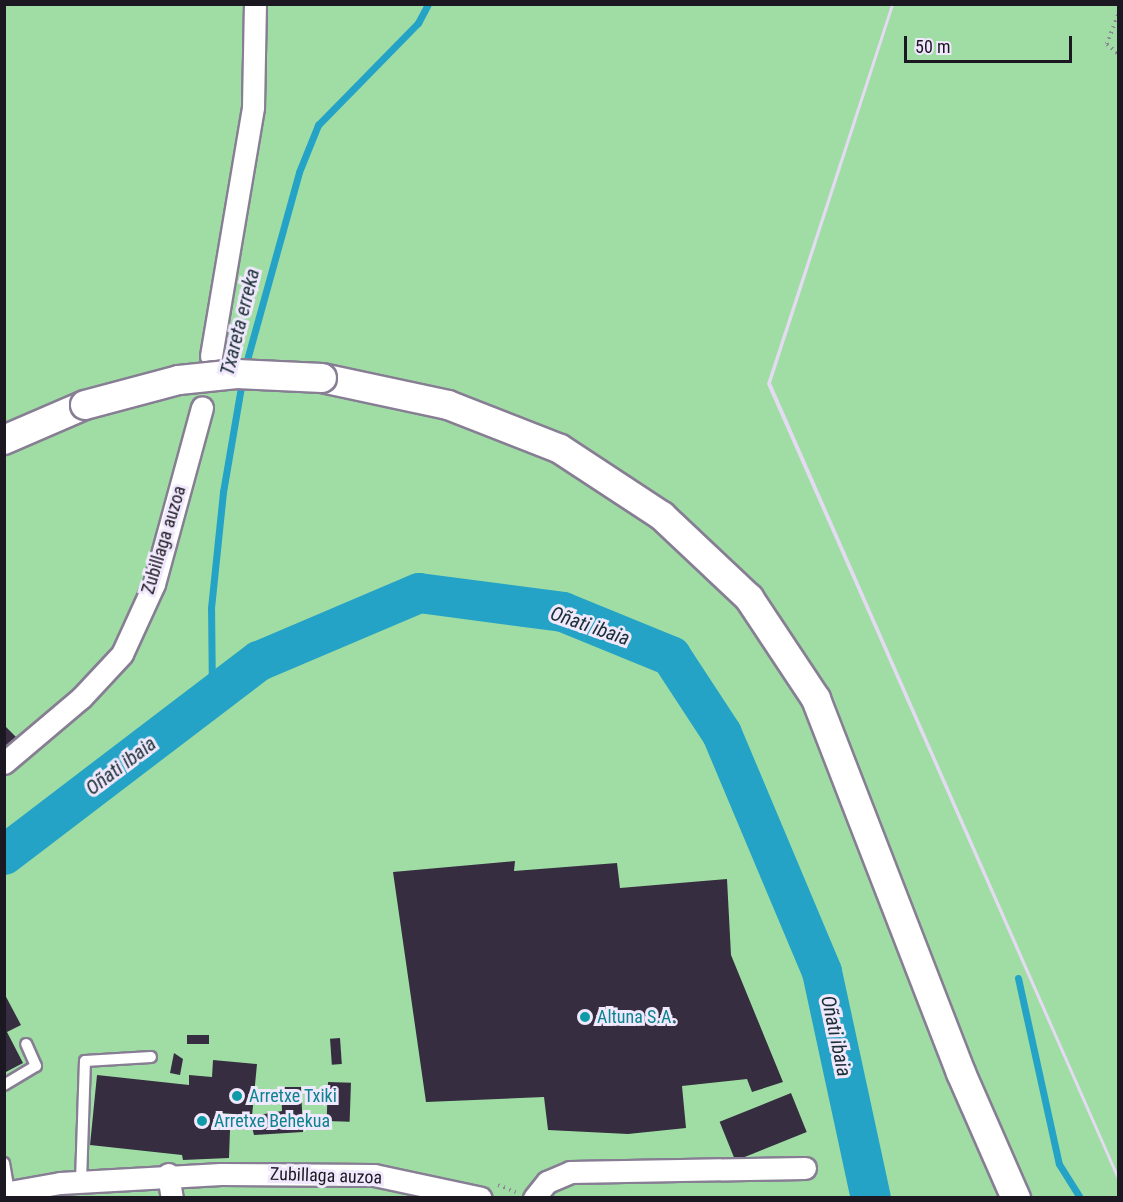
<!DOCTYPE html>
<html>
<head>
<meta charset="utf-8">
<style>
  body { margin:0 }
  #map { position:relative; width:1123px; height:1202px; overflow:hidden; background:#e4daf2; font-family:"Roboto Condensed",sans-serif }
  div>[style] { position:absolute }
  [style*='--x'] { left:calc(var(--x)*1px); top:calc(var(--y)*1px); width:calc(var(--w)*1px); rotate:calc(var(--a)*1deg) }
  .green>* { inset:0; background:#a0dda5 }
  .stream>* { height:7px; margin:-3.5px; padding:0 3.5px; transform-origin:3.5px; border-radius:3.5px; background:#25a3c6 }
  .river>* { height:40px; margin:-20px; padding:0 20px; transform-origin:20px; border-radius:20px; background:#25a3c6 }
  .building>* { inset:0; background:#362e40; transform-origin:0 0 }
  .path>* { height:4px; margin-top:-2px; transform-origin:0; background:repeating-linear-gradient(90deg,#8d8697 0 1.5px,transparent 0 6px) }
  .roads { filter:drop-shadow(2px 0 #877e94) drop-shadow(-2px 0 #877e94) drop-shadow(0 2px #877e94) drop-shadow(0 -2px #877e94) }
  .service>* { height:10px; margin:-5px; padding:0 5px; transform-origin:5px; border-radius:5px; background:#fff }
  .minor>* { height:21px; margin:-10.5px; padding:0 10.5px; transform-origin:10.5px; border-radius:10.5px; background:#fff }
  .secondary>* { height:28px; margin:-14px; padding:0 14px; transform-origin:14px; border-radius:14px; background:#fff }
  .bridges { filter:drop-shadow(2px 0 #877e94) drop-shadow(-2px 0 #877e94) drop-shadow(0 2px #877e94) drop-shadow(0 -2px #877e94) }
  .secondary-bridge>* { height:28px; margin:-14px; padding:0 14px; transform-origin:14px; border-radius:14px; background:#fff }
  .dots>* { width:16px; height:16px; translate:-50% -50%; box-sizing:border-box; border:3px solid #f0e8fc; border-radius:50% }
  span { translate:-50% -50%; white-space:nowrap; text-align:center; line-height:1.15; -webkit-text-stroke:6px #f0e8fc; paint-order:stroke }
  .street-label { font-size:18px; color:#1c1821 }
  .culture-label { font-size:18px; color:#0d838f }
  .left { translate:0 -50%; text-align:left }
  .water-label { font-size:20px; color:#1a2e35; font-style:italic }
  .frame { position:absolute; inset:0; border:6px solid #1c1821; pointer-events:none }
  .scale { position:absolute; left:904px; top:36px; width:168px; height:27px; box-sizing:border-box; border:3px solid #1c1821; border-top:0; padding-left:8px; font-size:18px; line-height:21px; white-space:nowrap; color:#1c1821; -webkit-text-stroke:4px #f0e8fc; paint-order:stroke }
</style>
</head>
<body>
<div id="map">
  <div class="green">
    <div style="clip-path:polygon(5px 5px,891px 5px,767px 384px,1118px 1181px,1118px 1197px,5px 1198px)"></div>
    <div style="clip-path:polygon(894px 5px,1118px 5px,1118px 1174px,771px 383px)"></div>
  </div>
  <div class="stream">
    <div style="--x:245;--y:367;--w:202;--a:-74.5"></div>
    <div style="--x:299;--y:172;--w:51;--a:-68"></div>
    <div style="--x:318;--y:125;--w:143;--a:-45.6"></div>
    <div style="--x:418;--y:23;--w:21;--a:-62"></div>
    <div style="--x:212;--y:697;--w:89;--a:-90.6"></div>
    <div style="--x:211;--y:608;--w:117;--a:-84.1"></div>
    <div style="--x:223;--y:492;--w:113;--a:-80.3"></div>
    <div style="--x:1018;--y:978;--w:190;--a:77.6"></div>
    <div style="--x:1059;--y:1164;--w:40;--a:58"></div>
  </div>
  <div class="river">
    <div style="--x:4;--y:855;--w:320;--a:-37.3"></div>
    <div style="--x:259;--y:661;--w:174;--a:-23"></div>
    <div style="--x:419;--y:593;--w:145;--a:7.5"></div>
    <div style="--x:563;--y:612;--w:117;--a:22.2"></div>
    <div style="--x:671;--y:656;--w:93;--a:56.8"></div>
    <div style="--x:722;--y:734;--w:258;--a:67.2"></div>
    <div style="--x:822;--y:972;--w:231;--a:77.8"></div>
  </div>
  <div class="building">
    <div style="clip-path:polygon(4px 725px,18px 739px,4px 752px)"></div>
    <div style="clip-path:polygon(515px 861px,514px 871px,617px 863px,620px 888px,727px 879px,731px 955px,783px 1082px,752px 1092px,747px 1079px,682px 1086px,686px 1128px,628px 1134px,548px 1130px,544px 1097px,426px 1102px,393px 872px)"></div>
    <div style="clip-path:polygon(4px 993px,21px 1025px,7px 1032px,23px 1063px,4px 1073px)"></div>
    <div style="left:187px;top:1035px;width:22px;height:9px"></div>
    <div style="left:340px;top:1038px;width:26px;height:10px;rotate:86deg"></div>
    <div style="clip-path:polygon(174px 1053px,183px 1059px,180px 1075px,170px 1073px)"></div>
    <div style="clip-path:polygon(213px 1060px,257px 1064px,252px 1116px,282px 1111px,281px 1087px,301px 1087px,303px 1132px,254px 1135px,249px 1115px,218px 1113px,216px 1130px,230px 1130px,229px 1158px,183px 1160px,182px 1155px,90px 1145px,97px 1075px,189px 1085px,189px 1075px,212px 1077px)"></div>
    <div style="left:328px;top:1082px;width:23px;height:39px;rotate:2deg"></div>
    <div style="left:791px;top:1093px;width:42px;height:77px;rotate:68deg"></div>
  </div>
  <div class="path">
    <div style="--x:1118;--y:15;--w:31;--a:111"></div>
    <div style="--x:1107;--y:44;--w:15;--a:42"></div>
    <div style="--x:498;--y:1185;--w:19;--a:21"></div>
  </div>
  <div class="roads">
    <div class="service">
      <div style="--x:4;--y:1085;--w:37;--a:-31"></div>
      <div style="--x:36;--y:1066;--w:24;--a:-114"></div>
      <div style="--x:4;--y:1163;--w:29;--a:80"></div>
      <div style="--x:81;--y:1181;--w:120;--a:-88.1"></div>
      <div style="--x:85;--y:1061;--w:66;--a:-3.5"></div>
    </div>
    <div class="minor">
      <div style="--x:211;--y:356;--w:253;--a:-80.4"></div>
      <div style="--x:253;--y:107;--w:103;--a:-88.9"></div>
      <div style="--x:4;--y:763;--w:101;--a:-40.2"></div>
      <div style="--x:81;--y:698;--w:60;--a:-47"></div>
      <div style="--x:122;--y:654;--w:77;--a:-65.4"></div>
      <div style="--x:154;--y:584;--w:183;--a:-74.8"></div>
      <div style="--x:168;--y:1174;--w:24;--a:81"></div>
      <div style="--x:4;--y:1193;--w:57;--a:-10.1"></div>
      <div style="--x:60;--y:1183;--w:161;--a:-3.2"></div>
      <div style="--x:221;--y:1174;--w:153;--a:0.4"></div>
      <div style="--x:374;--y:1175;--w:109;--a:12.1"></div>
      <div style="--x:534;--y:1198;--w:21;--a:-51"></div>
      <div style="--x:547;--y:1182;--w:25;--a:-23"></div>
      <div style="--x:570;--y:1172;--w:235;--a:-1"></div>
    </div>
    <div class="secondary">
      <div style="--x:322;--y:378;--w:129;--a:12.1"></div>
      <div style="--x:448;--y:405;--w:120;--a:21.4"></div>
      <div style="--x:560;--y:449;--w:122;--a:33.3"></div>
      <div style="--x:662;--y:516;--w:120;--a:43.3"></div>
      <div style="--x:749;--y:598;--w:121;--a:56.4"></div>
      <div style="--x:816;--y:699;--w:401;--a:68.8"></div>
      <div style="--x:961;--y:1073;--w:137;--a:66.3"></div>
      <div style="--x:4;--y:440;--w:88;--a:-23.4"></div>
    </div>
  </div>
  <div class="bridges">
    <div class="secondary-bridge">
      <div style="--x:85;--y:405;--w:97;--a:-14.9"></div>
      <div style="--x:179;--y:380;--w:58;--a:-5.9"></div>
      <div style="--x:237;--y:374;--w:85;--a:2.7"></div>
    </div>
  </div>
  <div class="dots">
    <div style="left:585px;top:1017px;background:#0f9aa8"></div>
    <div style="left:237px;top:1096px;background:#0f9aa8"></div>
    <div style="left:202px;top:1121px;background:#0f9aa8"></div>
  </div>
  <div class="street-label">
    <span style="left:164px;top:540px;rotate:-73deg">Zubillaga auzoa</span>
    <span style="left:326px;top:1176px;rotate:2deg">Zubillaga auzoa</span>
  </div>
  <div class="culture-label">
    <span class="left" style="left:597px;top:1017px">Altuna S.A.</span>
    <span class="left" style="left:249px;top:1096px">Arretxe Txiki</span>
    <span class="left" style="left:214px;top:1121px">Arretxe Behekua</span>
  </div>
  <div class="water-label">
    <span style="left:240px;top:322px;rotate:-76deg">Txareta erreka</span>
    <span style="left:590px;top:626px;rotate:19deg">Oñati ibaia</span>
    <span style="left:121px;top:766px;rotate:-37deg">Oñati ibaia</span>
    <span style="left:836px;top:1036px;rotate:78deg">Oñati ibaia</span>
  </div>
  <div class="frame"></div>
  <div class="scale">50 m</div>
</div>
</body>
</html>
